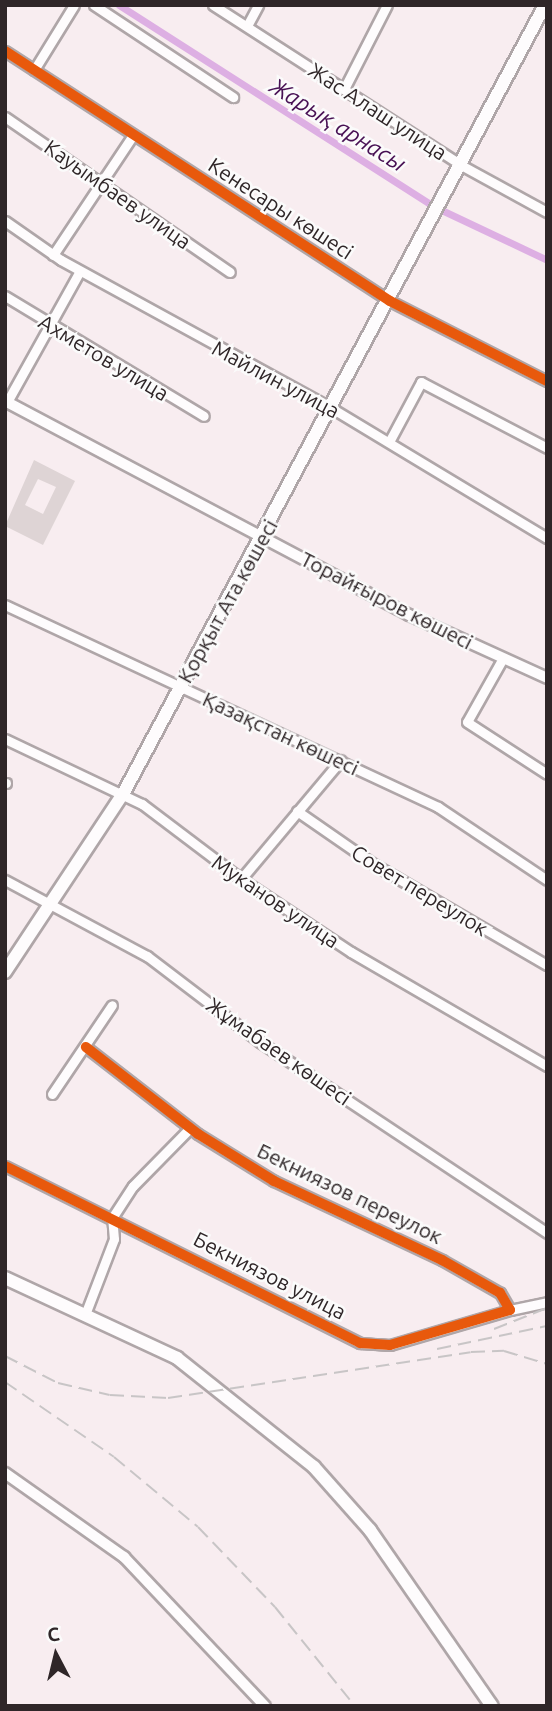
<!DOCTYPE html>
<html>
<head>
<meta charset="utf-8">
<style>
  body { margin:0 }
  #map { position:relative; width:552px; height:1711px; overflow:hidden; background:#f8edf0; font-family:Ubuntu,sans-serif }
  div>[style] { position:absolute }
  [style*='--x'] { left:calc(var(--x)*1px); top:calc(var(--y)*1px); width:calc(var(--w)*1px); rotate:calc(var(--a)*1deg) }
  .canal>* { height:7px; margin:-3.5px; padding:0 3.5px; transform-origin:3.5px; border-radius:3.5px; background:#ddafe3 }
  .building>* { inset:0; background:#ded4d5 }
  .roads { filter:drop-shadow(2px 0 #afa6a8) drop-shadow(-2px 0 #afa6a8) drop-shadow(0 2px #afa6a8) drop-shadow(0 -2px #afa6a8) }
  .minor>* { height:9px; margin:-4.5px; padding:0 4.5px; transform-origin:4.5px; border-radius:4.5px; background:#fefcfd }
  .tertiary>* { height:10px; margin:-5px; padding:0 5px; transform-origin:5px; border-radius:5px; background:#fefcfd }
  .secondary>* { height:12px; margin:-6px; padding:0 6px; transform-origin:6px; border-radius:6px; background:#fefcfd }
  .rail>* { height:2px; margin-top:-1px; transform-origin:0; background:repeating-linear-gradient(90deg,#c8c5c6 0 14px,transparent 0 21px) }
  .cycleway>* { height:10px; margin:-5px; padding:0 5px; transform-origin:5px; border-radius:5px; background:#e8590c }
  span { translate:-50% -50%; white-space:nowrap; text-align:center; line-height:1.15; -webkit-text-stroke:5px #fbfbfb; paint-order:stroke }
  .street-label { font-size:21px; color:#2f2628 }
  .water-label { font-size:23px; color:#481154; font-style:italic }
  .frame { position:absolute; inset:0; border:7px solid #2f2628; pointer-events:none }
  .north { position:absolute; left:21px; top:1620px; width:70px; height:70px; -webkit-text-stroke:5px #fbfbfb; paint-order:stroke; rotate:353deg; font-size:19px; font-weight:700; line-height:28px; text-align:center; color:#2f2628 }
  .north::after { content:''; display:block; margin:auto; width:24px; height:32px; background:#2f2628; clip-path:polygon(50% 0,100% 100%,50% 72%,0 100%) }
</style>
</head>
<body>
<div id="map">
  <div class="canal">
    <div style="--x:119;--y:5;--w:373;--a:32.6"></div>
    <div style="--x:433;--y:206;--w:126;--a:25.3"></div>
  </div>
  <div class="building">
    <div style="clip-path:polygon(evenodd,34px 460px,75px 481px,43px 545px,5px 526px,34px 460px,38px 479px,56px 487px,43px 514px,25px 505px,38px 479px)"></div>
  </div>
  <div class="roads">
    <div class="minor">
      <div style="--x:94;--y:5;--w:167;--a:33.5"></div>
      <div style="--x:213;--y:5;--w:295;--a:32.8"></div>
      <div style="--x:461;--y:165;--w:98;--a:28.7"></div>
      <div style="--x:247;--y:26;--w:24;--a:-62"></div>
      <div style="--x:5;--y:51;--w:459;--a:33"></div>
      <div style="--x:390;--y:301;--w:176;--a:27"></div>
      <div style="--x:34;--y:70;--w:76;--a:-58.4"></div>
      <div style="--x:344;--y:89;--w:94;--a:-62.9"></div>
      <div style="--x:5;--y:117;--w:273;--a:34.6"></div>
      <div style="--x:5;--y:221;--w:68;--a:34.9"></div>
      <div style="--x:61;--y:260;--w:310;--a:28.7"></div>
      <div style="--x:333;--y:409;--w:250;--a:31.1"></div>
      <div style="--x:53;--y:255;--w:144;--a:-56.3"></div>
      <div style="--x:5;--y:296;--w:232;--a:31.1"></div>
      <div style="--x:7;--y:402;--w:150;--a:-60.9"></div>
      <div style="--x:389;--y:442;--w:68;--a:-61.9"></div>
      <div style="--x:421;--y:382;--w:142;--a:27.6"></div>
      <div style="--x:5;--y:605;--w:478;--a:25"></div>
      <div style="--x:438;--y:807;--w:131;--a:33.8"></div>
      <div style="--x:503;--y:658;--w:73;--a:119.4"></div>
      <div style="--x:467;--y:722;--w:95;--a:33"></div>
      <div style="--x:5;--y:739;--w:152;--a:25.4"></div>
      <div style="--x:142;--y:804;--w:124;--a:37.1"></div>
      <div style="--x:241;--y:879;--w:132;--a:33.6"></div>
      <div style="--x:351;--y:952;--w:227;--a:30.2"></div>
      <div style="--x:5;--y:783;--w:1;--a:0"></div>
      <div style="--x:297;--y:811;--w:95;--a:34.7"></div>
      <div style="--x:375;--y:865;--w:199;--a:30.2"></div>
      <div style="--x:241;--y:879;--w:155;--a:-50"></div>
      <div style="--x:5;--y:880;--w:161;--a:28.2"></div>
      <div style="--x:147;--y:956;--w:142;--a:37.3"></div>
      <div style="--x:260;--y:1042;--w:345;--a:33.6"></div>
      <div style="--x:52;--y:1094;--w:107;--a:-56"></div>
      <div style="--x:5;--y:1166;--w:397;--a:26.5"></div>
      <div style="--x:360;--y:1343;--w:30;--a:4"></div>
      <div style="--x:390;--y:1345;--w:125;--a:-16.3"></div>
      <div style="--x:510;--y:1310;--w:20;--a:-120"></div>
      <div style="--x:500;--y:1293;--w:67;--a:-150.4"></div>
      <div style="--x:442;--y:1260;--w:186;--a:-154.8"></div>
      <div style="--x:274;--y:1181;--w:89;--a:-148.3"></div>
      <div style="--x:198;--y:1134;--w:142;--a:-142.2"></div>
      <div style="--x:510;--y:1310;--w:38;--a:-12"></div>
      <div style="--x:86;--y:1312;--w:78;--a:-69"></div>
      <div style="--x:114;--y:1239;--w:21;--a:-95"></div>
      <div style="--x:112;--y:1218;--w:38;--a:-57"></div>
      <div style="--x:133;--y:1186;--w:81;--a:-45.5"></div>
    </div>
    <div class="tertiary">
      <div style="--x:5;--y:401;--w:457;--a:27.9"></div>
      <div style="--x:409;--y:615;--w:152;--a:24.5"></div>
      <div style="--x:5;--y:1473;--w:146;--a:35.2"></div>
      <div style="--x:124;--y:1557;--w:205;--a:46.6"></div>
    </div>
    <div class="secondary">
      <div style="--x:5;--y:972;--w:214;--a:-56.5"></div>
      <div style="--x:123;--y:794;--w:895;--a:-61.86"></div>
      <div style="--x:5;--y:1278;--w:190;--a:24.9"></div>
      <div style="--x:177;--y:1358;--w:175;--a:38.5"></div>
      <div style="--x:314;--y:1467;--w:84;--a:48.4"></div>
      <div style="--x:370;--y:1530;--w:214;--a:55.3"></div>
    </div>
  </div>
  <div class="rail">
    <div style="--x:494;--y:1329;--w:57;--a:-21.6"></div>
    <div style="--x:437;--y:1349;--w:112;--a:-11.8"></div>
    <div style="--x:5;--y:1356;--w:59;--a:27"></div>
    <div style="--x:58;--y:1383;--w:53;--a:13"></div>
    <div style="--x:110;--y:1395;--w:58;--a:3"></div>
    <div style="--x:168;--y:1398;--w:306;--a:-8.6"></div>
    <div style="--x:471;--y:1352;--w:33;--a:-2"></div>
    <div style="--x:504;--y:1351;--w:45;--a:16.8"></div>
    <div style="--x:5;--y:1382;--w:132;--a:34.5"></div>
    <div style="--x:114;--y:1457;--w:109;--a:39.8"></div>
    <div style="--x:198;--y:1527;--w:111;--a:46.1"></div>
    <div style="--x:275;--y:1607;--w:127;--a:51.1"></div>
  </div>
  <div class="cycleway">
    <div style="--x:5;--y:51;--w:459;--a:33"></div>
    <div style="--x:390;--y:301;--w:176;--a:27"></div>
    <div style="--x:5;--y:1166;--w:397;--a:26.5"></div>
    <div style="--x:360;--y:1343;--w:30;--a:4"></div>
    <div style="--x:390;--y:1345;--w:125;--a:-16.3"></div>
    <div style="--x:510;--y:1310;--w:20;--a:-120"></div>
    <div style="--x:500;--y:1293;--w:67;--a:-150.4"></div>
    <div style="--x:442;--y:1260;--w:186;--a:-154.8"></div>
    <div style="--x:274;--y:1181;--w:89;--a:-148.3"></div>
    <div style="--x:198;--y:1134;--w:142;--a:-142.2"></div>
  </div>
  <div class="street-label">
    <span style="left:378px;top:111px;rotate:33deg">Жас Алаш улица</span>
    <span style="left:118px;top:194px;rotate:35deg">Кауымбаев улица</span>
    <span style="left:281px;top:208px;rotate:33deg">Кенесары көшесі</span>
    <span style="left:104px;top:357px;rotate:31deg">Ахметов улица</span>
    <span style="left:276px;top:379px;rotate:28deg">Майлин улица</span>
    <span style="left:387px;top:600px;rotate:27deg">Торайғыров көшесі</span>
    <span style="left:227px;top:601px;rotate:-61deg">Қорқыт Ата көшесі</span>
    <span style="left:281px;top:733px;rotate:25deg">Қазақстан көшесі</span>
    <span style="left:420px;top:890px;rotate:31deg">Совет переулок</span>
    <span style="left:276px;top:901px;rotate:34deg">Муканов улица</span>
    <span style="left:279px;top:1051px;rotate:35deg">Жұмабаев көшесі</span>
    <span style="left:350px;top:1193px;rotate:26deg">Бекниязов переулок</span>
    <span style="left:270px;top:1275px;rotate:27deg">Бекниязов улица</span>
  </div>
  <div class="water-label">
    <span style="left:338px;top:125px;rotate:32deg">Жарық арнасы</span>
  </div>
  <div class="frame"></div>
  <div class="north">С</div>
</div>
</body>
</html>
